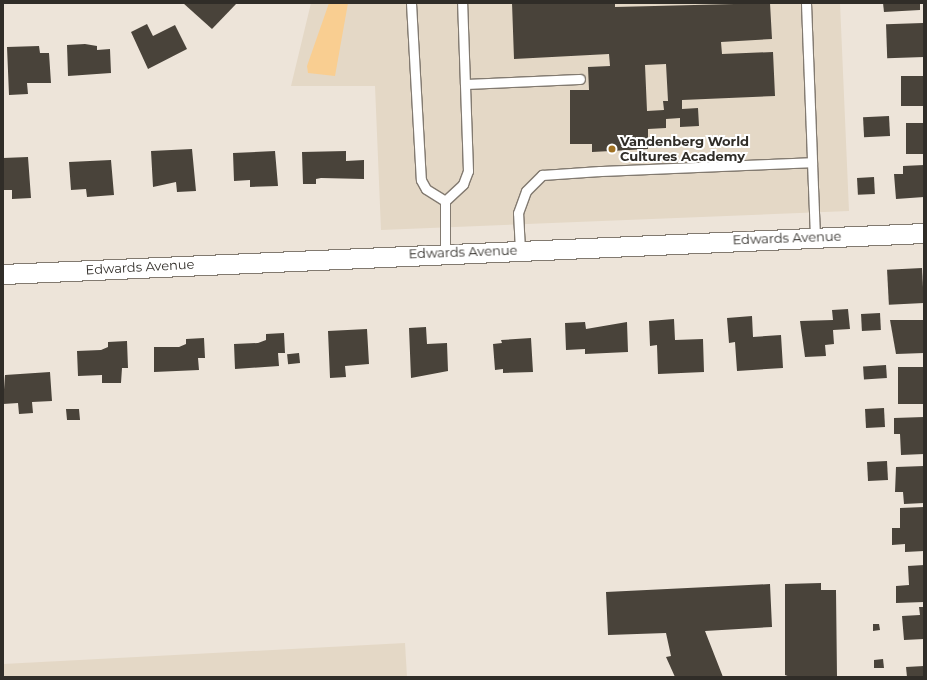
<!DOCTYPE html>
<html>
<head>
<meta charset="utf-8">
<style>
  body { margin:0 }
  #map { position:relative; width:927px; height:680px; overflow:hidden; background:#ede4d9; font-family:Montserrat,sans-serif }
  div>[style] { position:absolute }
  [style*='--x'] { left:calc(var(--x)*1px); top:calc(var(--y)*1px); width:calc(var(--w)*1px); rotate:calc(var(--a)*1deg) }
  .built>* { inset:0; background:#e4d8c6 }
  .green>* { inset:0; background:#f9ce91 }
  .building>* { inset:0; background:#49433a; transform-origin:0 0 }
  .roads { filter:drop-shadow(1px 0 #827a70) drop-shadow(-1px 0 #827a70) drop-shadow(0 1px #827a70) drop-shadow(0 -1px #827a70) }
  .service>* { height:9px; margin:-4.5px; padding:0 4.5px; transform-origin:4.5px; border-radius:4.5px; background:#fff }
  .minor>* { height:19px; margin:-9.5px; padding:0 9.5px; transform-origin:9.5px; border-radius:9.5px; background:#fff }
  .dots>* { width:11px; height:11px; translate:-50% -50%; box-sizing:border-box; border:2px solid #fff; border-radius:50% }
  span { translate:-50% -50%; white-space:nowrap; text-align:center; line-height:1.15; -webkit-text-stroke:4px #fff; paint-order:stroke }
  .poi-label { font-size:13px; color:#302d28; font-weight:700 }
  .left { translate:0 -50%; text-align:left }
  .street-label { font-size:13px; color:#302d28 }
  .frame { position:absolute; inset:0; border:4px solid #302d28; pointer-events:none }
</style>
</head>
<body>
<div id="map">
  <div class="built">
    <div style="clip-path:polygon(311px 3px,840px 3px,849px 211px,381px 230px,375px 86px,291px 86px)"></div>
    <div style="clip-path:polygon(405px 643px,407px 677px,3px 677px,3px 664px)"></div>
  </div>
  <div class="green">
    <div style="clip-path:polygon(329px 3px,348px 3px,335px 76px,308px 73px,307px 66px)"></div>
  </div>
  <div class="building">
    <div style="clip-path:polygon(183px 3px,237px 3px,212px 29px)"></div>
    <div style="clip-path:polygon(evenodd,512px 3px,615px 3px,615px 7px,770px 3px,772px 39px,721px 42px,722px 54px,773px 52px,775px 96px,682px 100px,682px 109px,698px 108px,699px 126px,680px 127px,680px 118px,666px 119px,666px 128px,648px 129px,648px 149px,592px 152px,592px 144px,570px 144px,570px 90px,589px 90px,588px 67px,610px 66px,609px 54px,514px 59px,512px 3px,666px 64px,668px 101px,663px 101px,664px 110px,647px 111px,645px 65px,666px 64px)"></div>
    <div style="clip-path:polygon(883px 3px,920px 3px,920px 10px,884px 12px)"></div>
    <div style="left:923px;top:23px;width:34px;height:37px;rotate:88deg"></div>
    <div style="clip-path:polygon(147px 24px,153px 36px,175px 25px,187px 49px,148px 69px,131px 32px)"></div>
    <div style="clip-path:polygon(85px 44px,97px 46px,97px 50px,110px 49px,111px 73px,68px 76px,67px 45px)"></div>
    <div style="clip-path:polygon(39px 46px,40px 53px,49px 53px,51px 83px,27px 83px,28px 94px,9px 95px,7px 47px)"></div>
    <div style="left:924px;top:76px;width:30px;height:23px;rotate:90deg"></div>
    <div style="left:889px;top:116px;width:20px;height:26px;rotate:87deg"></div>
    <div style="left:906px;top:123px;width:18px;height:31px"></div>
    <div style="clip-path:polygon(192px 149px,196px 191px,177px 192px,176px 182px,153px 187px,151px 151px)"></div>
    <div style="clip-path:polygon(275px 151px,278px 186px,250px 187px,250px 180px,234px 181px,233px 153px)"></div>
    <div style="clip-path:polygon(346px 151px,346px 161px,364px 160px,364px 179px,321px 178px,316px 179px,316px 184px,303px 184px,302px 152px)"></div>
    <div style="clip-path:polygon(28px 157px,31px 198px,12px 199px,12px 190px,3px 190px,3px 158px)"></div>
    <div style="clip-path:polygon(111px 160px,114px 195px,87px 197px,86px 189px,71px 190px,69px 162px)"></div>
    <div style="clip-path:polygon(924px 165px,924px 197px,896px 199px,894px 174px,903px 174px,903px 166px)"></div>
    <div style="left:874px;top:177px;width:17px;height:17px;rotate:87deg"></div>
    <div style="left:922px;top:268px;width:35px;height:35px;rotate:87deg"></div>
    <div style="clip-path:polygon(848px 309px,850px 329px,833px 330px,834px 344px,825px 345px,826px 356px,805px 357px,800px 321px,833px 320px,832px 310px)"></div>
    <div style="left:880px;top:313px;width:17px;height:19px;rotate:87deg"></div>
    <div style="clip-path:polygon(752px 316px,753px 337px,781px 335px,783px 368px,737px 371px,735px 342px,729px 343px,727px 318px)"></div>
    <div style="clip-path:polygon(674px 319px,675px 340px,703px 339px,704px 372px,658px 374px,657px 345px,650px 346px,649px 321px)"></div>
    <div style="clip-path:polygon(890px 320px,924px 320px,924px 353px,896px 354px)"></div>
    <div style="clip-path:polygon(585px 322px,586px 329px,627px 322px,628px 352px,585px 354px,585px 349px,566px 350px,565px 323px)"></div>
    <div style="clip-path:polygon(426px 327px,427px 344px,447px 343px,448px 371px,411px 378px,409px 328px)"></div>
    <div style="clip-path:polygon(367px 329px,369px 364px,345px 366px,346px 377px,330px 378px,328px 331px)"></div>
    <div style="clip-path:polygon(284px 333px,285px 353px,278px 353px,279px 366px,235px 369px,234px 344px,258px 343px,266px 340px,266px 334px)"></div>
    <div style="clip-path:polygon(204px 338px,205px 358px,198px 358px,199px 370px,154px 372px,154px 347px,179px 347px,186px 344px,186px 339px)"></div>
    <div style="clip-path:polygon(531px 338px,533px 372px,503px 373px,503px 369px,495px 370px,493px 344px,502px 343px,501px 340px)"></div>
    <div style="clip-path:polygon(127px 341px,128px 368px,122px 368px,121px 383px,102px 383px,102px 375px,78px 376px,77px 351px,101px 350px,108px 347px,108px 342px)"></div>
    <div style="left:299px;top:353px;width:10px;height:12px;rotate:84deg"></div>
    <div style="left:886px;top:365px;width:13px;height:23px;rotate:86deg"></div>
    <div style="left:924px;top:367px;width:37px;height:26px;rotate:90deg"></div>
    <div style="clip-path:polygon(50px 372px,52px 401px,32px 402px,33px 413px,19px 414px,18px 403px,3px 404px,5px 375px)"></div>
    <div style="left:884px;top:408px;width:19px;height:19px;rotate:87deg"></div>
    <div style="clip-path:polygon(66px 409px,79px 409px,80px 420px,67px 420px)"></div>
    <div style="clip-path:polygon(924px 417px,924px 454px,901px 455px,900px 434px,894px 434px,894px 418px)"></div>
    <div style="left:887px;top:461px;width:19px;height:20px;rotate:87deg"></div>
    <div style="clip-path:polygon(924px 466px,924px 503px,904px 504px,903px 492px,895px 492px,896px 467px)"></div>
    <div style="clip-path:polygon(924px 507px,924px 551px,905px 552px,905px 544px,892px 545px,892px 528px,900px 528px,900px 508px)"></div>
    <div style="clip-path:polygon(924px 565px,924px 602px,896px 603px,896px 586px,909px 585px,908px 566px)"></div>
    <div style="clip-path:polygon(821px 583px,821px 590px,836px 590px,837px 677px,790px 677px,785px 675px,785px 584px)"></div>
    <div style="clip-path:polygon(770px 584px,772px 627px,705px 631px,723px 677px,675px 677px,666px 657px,671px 656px,666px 633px,608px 635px,606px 592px)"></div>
    <div style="clip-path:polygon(919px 607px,924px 607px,924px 639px,904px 640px,902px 616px,920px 615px)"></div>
    <div style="clip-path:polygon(873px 624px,879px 624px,880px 630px,873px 631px)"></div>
    <div style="clip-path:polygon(883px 659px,884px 668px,874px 668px,874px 660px)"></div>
    <div style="clip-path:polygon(924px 666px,924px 677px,907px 677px,906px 667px)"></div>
  </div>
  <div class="roads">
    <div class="service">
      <div style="--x:411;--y:3;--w:177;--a:86.8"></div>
      <div style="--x:421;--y:180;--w:10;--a:61"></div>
      <div style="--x:426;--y:189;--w:22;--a:32"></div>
      <div style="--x:806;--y:3;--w:159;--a:87.8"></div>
      <div style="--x:465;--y:84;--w:115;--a:-2.5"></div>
      <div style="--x:445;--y:201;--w:25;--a:-43"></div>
      <div style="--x:463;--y:184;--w:14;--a:-69"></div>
      <div style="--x:468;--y:171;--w:168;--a:-92"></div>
      <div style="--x:445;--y:201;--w:52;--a:90"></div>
      <div style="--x:520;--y:250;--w:37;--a:-93"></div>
      <div style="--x:518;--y:213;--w:23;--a:-70"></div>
      <div style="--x:526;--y:191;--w:23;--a:-45"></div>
      <div style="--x:542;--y:175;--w:58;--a:-3.9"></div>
      <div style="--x:600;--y:171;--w:212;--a:-2.4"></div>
      <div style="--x:812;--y:162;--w:75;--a:87.7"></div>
    </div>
    <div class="minor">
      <div style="--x:3;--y:274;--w:922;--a:-2.55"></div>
    </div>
  </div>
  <div class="dots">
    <div style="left:612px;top:149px;background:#9f7123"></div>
  </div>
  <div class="poi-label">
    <span class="left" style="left:620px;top:149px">Vandenberg World<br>Cultures Academy</span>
  </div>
  <div class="street-label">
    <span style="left:787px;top:238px;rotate:-2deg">Edwards Avenue</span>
    <span style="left:463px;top:252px;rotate:-2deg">Edwards Avenue</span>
    <span style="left:140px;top:267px;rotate:-3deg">Edwards Avenue</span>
  </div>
  <div class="frame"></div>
</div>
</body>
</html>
